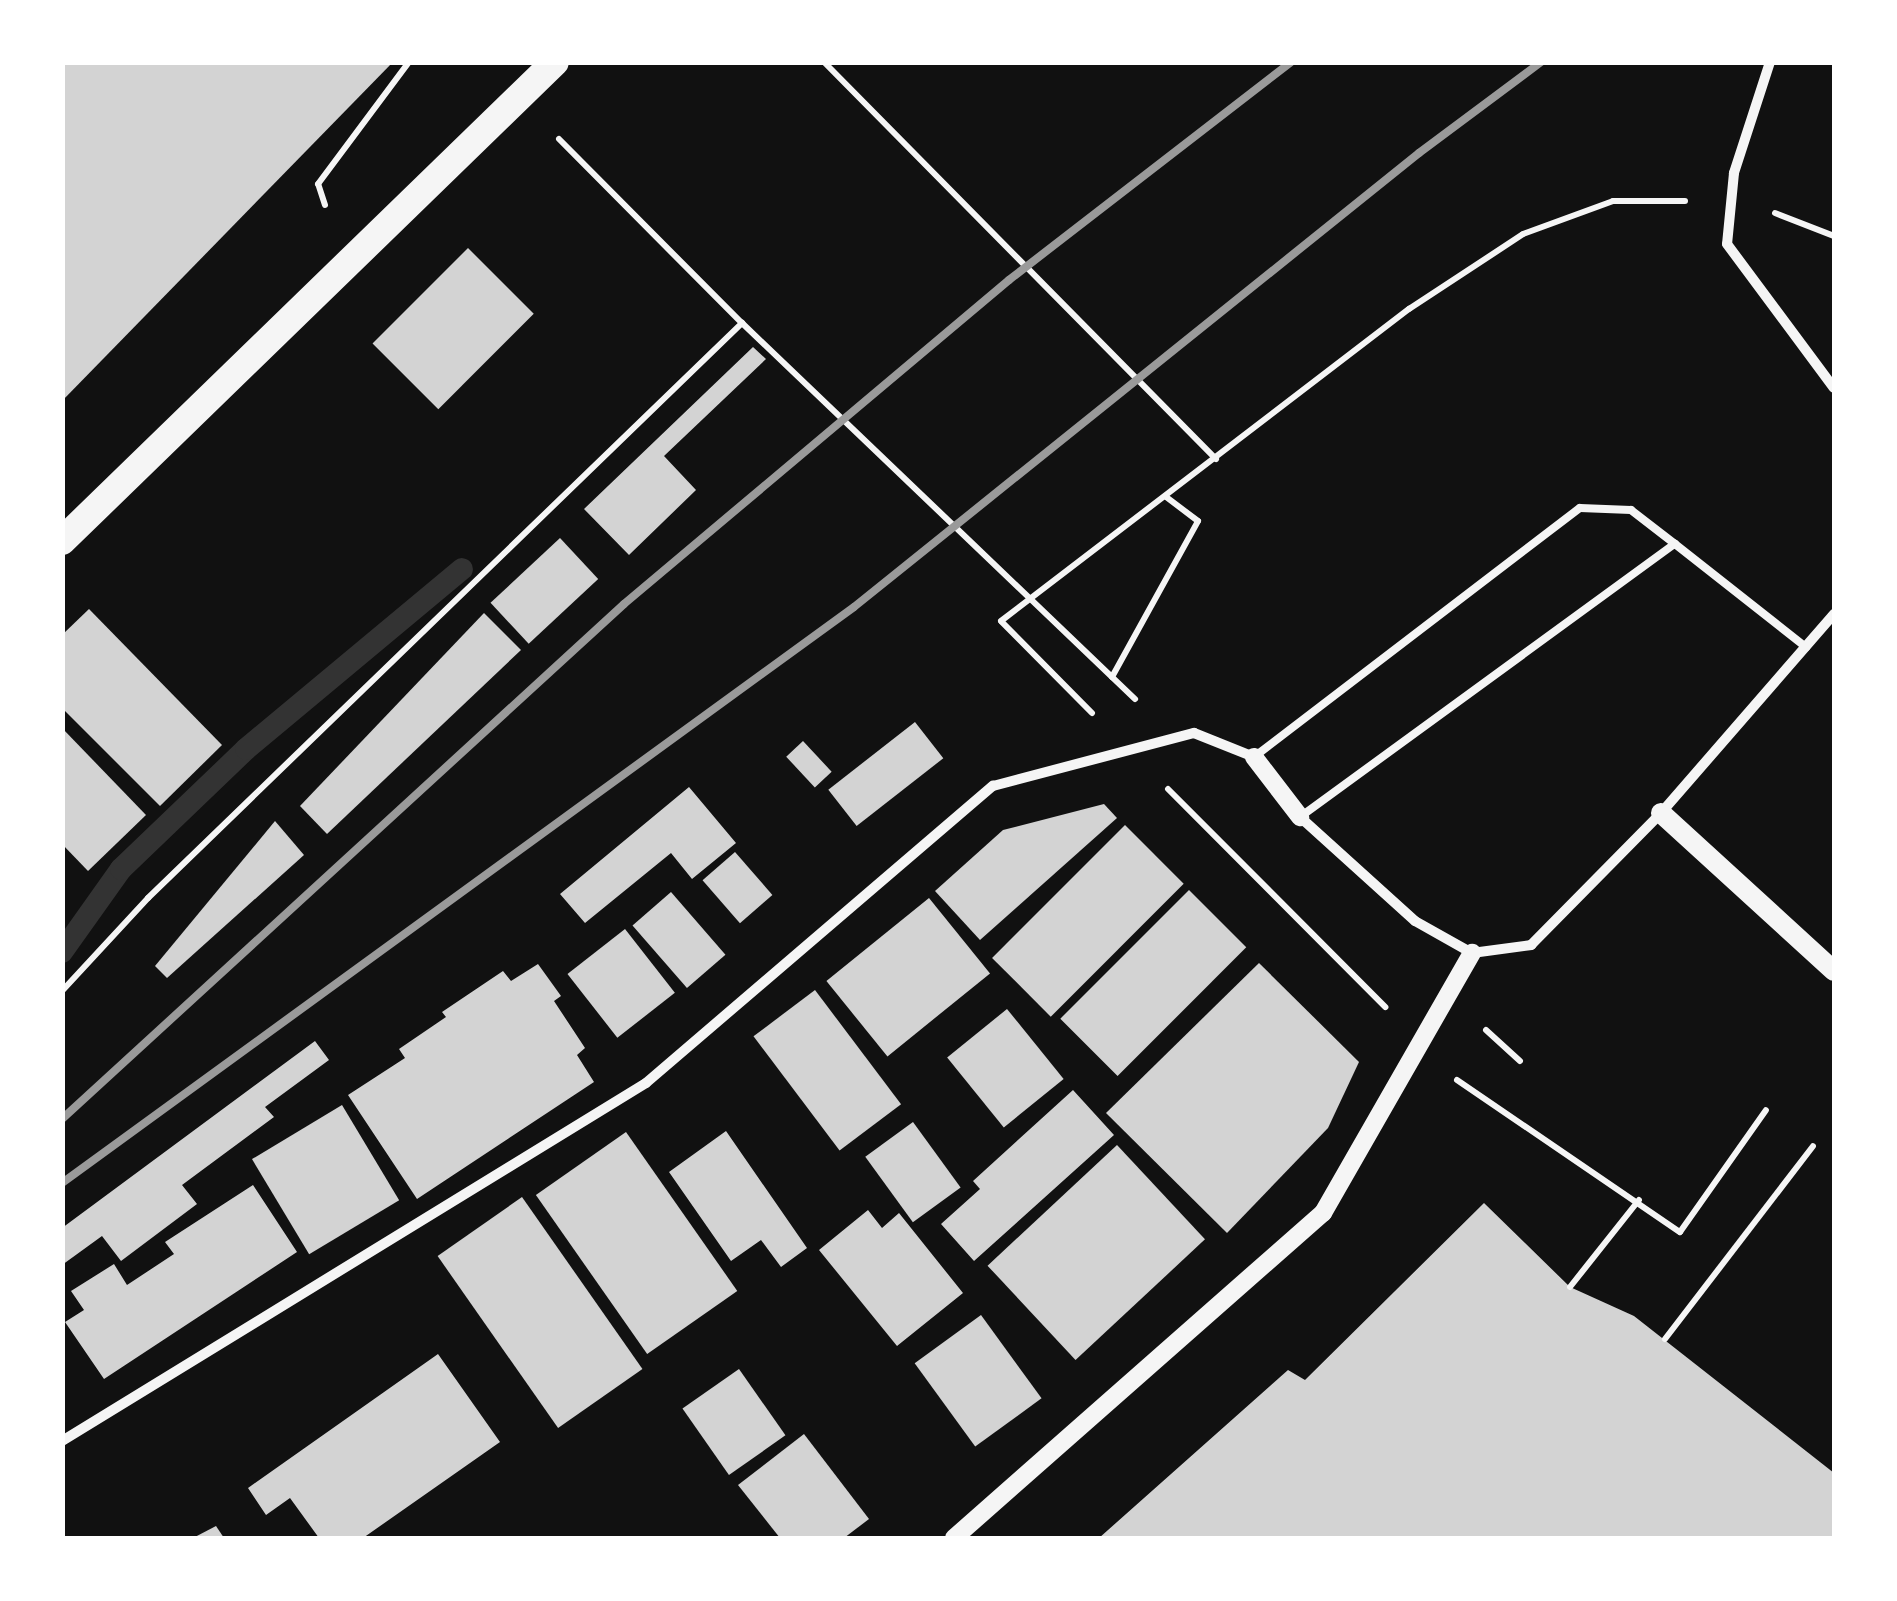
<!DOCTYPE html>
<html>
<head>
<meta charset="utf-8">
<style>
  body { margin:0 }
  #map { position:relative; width:1897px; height:1601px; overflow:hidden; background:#111; font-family:Figtree,sans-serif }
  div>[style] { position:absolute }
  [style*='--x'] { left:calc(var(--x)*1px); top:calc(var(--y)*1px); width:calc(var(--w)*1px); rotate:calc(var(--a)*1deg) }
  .stream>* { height:22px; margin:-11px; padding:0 11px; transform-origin:11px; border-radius:11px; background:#333 }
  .building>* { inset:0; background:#d3d3d3; transform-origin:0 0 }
  .path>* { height:6px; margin:-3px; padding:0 3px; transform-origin:3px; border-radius:3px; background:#f5f5f5 }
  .service>* { height:8px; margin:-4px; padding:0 4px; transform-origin:4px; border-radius:4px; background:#f5f5f5 }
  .minor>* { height:10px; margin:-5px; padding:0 5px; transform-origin:5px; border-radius:5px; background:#f5f5f5 }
  .tertiary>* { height:18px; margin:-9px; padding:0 9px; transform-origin:9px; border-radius:9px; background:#f5f5f5 }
  .secondary>* { height:20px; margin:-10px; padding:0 10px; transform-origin:10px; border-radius:10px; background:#f5f5f5 }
  .trunk>* { height:28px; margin:-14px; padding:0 14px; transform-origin:14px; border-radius:14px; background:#f5f5f5 }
  .rail>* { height:8px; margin:-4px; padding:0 4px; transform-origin:4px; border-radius:4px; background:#9a9a9a }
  span { translate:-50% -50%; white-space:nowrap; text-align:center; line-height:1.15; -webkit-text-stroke:8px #fff; paint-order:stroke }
  .frame { position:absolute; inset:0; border:65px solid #fff; pointer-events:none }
</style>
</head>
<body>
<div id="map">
  <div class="stream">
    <div style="--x:62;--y:952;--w:102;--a:-54.6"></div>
    <div style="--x:121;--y:869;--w:173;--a:-43.8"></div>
    <div style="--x:246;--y:749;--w:281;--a:-39.8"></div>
  </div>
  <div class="building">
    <div style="clip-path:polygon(62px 62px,393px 62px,62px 401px)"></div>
    <div style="left:468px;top:248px;width:93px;height:135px;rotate:45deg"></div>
    <div style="clip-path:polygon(753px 347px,766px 359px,664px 456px,696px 490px,629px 555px,584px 509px)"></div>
    <div style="left:560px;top:538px;width:56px;height:95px;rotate:47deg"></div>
    <div style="clip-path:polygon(89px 609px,222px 745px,160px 806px,62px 708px,62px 635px)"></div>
    <div style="clip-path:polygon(484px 613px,521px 650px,327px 834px,300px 806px)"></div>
    <div style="left:915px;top:722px;width:46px;height:110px;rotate:52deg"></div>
    <div style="clip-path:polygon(62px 728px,146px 815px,88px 871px,62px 844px)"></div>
    <div style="left:803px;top:741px;width:42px;height:23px;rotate:47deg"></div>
    <div style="clip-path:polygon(689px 787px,736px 843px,692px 879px,671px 853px,585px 923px,560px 894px)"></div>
    <div style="clip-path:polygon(1104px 804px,1117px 818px,980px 940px,935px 891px,1003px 830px)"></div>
    <div style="clip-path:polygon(275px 821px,304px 855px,167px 978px,155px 966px)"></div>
    <div style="left:1125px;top:825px;width:83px;height:188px;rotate:45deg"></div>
    <div style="left:735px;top:852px;width:57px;height:43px;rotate:49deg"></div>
    <div style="left:1189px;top:890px;width:81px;height:182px;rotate:45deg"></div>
    <div style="left:671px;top:892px;width:83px;height:51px;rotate:49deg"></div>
    <div style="left:929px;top:898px;width:97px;height:132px;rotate:51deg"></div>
    <div style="left:625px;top:929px;width:81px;height:73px;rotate:52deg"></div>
    <div style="clip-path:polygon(1259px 963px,1359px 1062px,1328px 1128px,1227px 1233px,1106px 1113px)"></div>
    <div style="clip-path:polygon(538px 964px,561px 996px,554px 1001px,585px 1048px,577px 1055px,594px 1082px,417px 1199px,348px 1095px,405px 1058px,399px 1049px,446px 1017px,442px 1012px,503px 971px,511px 981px)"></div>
    <div style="left:815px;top:990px;width:143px;height:77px;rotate:53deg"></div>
    <div style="left:1007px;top:1009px;width:90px;height:77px;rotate:51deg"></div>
    <div style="clip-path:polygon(315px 1041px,329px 1060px,265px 1107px,274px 1117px,182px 1185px,197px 1204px,121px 1261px,102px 1236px,62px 1265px,62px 1228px)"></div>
    <div style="clip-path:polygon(1073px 1090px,1114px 1135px,974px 1261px,941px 1224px,980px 1189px,973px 1181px)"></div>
    <div style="left:342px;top:1105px;width:111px;height:105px;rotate:59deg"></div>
    <div style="left:913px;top:1122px;width:81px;height:59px;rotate:54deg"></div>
    <div style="clip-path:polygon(726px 1131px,807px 1248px,781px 1267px,761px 1240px,731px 1261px,669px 1172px)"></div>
    <div style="left:626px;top:1132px;width:194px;height:110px;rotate:55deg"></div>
    <div style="left:1117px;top:1145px;width:129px;height:177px;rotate:47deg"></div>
    <div style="clip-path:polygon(253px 1185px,297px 1252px,104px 1379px,65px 1322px,84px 1310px,71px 1291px,114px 1264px,127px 1285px,174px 1254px,165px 1242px)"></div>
    <div style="left:522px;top:1197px;width:210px;height:103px;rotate:55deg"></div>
    <div style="clip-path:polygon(1484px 1203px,1570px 1287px,1634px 1316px,1834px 1473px,1834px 1538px,1099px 1538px,1288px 1370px,1305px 1380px)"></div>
    <div style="clip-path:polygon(868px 1210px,882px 1228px,899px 1213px,963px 1293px,897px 1346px,819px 1250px)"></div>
    <div style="left:981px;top:1315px;width:103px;height:82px;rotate:54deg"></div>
    <div style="clip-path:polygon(438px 1354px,500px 1442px,363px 1538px,319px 1538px,290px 1498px,266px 1515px,248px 1488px)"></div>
    <div style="left:739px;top:1369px;width:81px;height:69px;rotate:55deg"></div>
    <div style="clip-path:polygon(804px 1434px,869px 1519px,844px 1538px,780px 1538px,738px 1485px)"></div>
    <div style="clip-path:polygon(216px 1526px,224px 1538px,193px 1538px)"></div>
  </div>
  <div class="path">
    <div style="--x:824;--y:62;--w:558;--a:45.36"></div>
    <div style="--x:559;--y:139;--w:260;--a:45.2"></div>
    <div style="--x:742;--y:323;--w:544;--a:43.73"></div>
    <div style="--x:325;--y:205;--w:22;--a:-108"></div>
    <div style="--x:318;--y:184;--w:152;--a:-53.3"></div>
    <div style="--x:1775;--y:213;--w:63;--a:21.3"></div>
    <div style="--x:1112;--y:677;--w:178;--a:-61.1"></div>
    <div style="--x:1198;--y:521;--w:40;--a:-143"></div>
    <div style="--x:1092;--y:713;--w:129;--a:-134.7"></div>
    <div style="--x:1001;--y:621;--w:514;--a:-37.41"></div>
    <div style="--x:1409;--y:309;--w:136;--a:-33.3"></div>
    <div style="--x:1523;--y:234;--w:96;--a:-20.1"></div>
    <div style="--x:1613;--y:201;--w:72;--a:0"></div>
    <div style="--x:1168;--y:789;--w:308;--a:45.1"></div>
    <div style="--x:62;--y:991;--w:127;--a:-47.2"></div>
    <div style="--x:148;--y:898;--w:827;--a:-44.07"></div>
    <div style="--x:1486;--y:1030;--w:46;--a:42.4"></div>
    <div style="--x:1457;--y:1080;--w:270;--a:34.3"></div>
    <div style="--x:1680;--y:1232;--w:149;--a:-54.8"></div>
    <div style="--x:1570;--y:1287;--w:111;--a:-51.6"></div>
    <div style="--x:1665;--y:1339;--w:243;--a:-52.5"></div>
  </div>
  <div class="service">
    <div style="--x:1254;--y:757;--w:410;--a:-37.4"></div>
    <div style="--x:1580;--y:508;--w:51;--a:2.2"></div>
    <div style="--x:1631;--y:510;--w:56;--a:37.7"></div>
    <div style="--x:1300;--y:817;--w:464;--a:-36.1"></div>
    <div style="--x:1675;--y:544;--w:167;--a:38.2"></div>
  </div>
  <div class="minor">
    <div style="--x:1770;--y:62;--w:117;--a:108"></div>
    <div style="--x:1734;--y:173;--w:71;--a:95.6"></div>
    <div style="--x:1727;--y:244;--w:179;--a:53.4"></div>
    <div style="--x:1300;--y:817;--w:155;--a:42.1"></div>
    <div style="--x:1415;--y:921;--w:65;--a:29.3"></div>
    <div style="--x:1472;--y:953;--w:60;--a:-7.7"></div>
    <div style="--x:1531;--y:945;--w:185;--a:-45.4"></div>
    <div style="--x:1661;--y:813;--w:264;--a:-49"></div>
    <div style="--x:62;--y:1441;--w:685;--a:-31.51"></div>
    <div style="--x:646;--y:1083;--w:457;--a:-40.6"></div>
    <div style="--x:993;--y:786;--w:208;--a:-14.8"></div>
    <div style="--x:1194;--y:733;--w:65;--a:21.8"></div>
  </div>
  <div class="tertiary">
    <div style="--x:1254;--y:757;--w:76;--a:52.5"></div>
    <div style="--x:954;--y:1538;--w:492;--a:-41.4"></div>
    <div style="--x:1323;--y:1213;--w:300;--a:-60.2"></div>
  </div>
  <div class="secondary">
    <div style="--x:1661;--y:813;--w:234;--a:42.4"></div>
  </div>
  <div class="trunk">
    <div style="--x:62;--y:541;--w:687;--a:-44.17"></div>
  </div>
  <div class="rail">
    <div style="--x:62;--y:1119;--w:762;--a:-42.5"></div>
    <div style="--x:624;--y:604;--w:503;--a:-40.08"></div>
    <div style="--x:1009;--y:280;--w:356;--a:-37.7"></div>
    <div style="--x:62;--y:1183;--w:979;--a:-36.03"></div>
    <div style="--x:854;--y:607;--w:725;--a:-38.78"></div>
    <div style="--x:1419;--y:153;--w:152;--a:-36.7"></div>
  </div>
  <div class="frame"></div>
</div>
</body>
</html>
